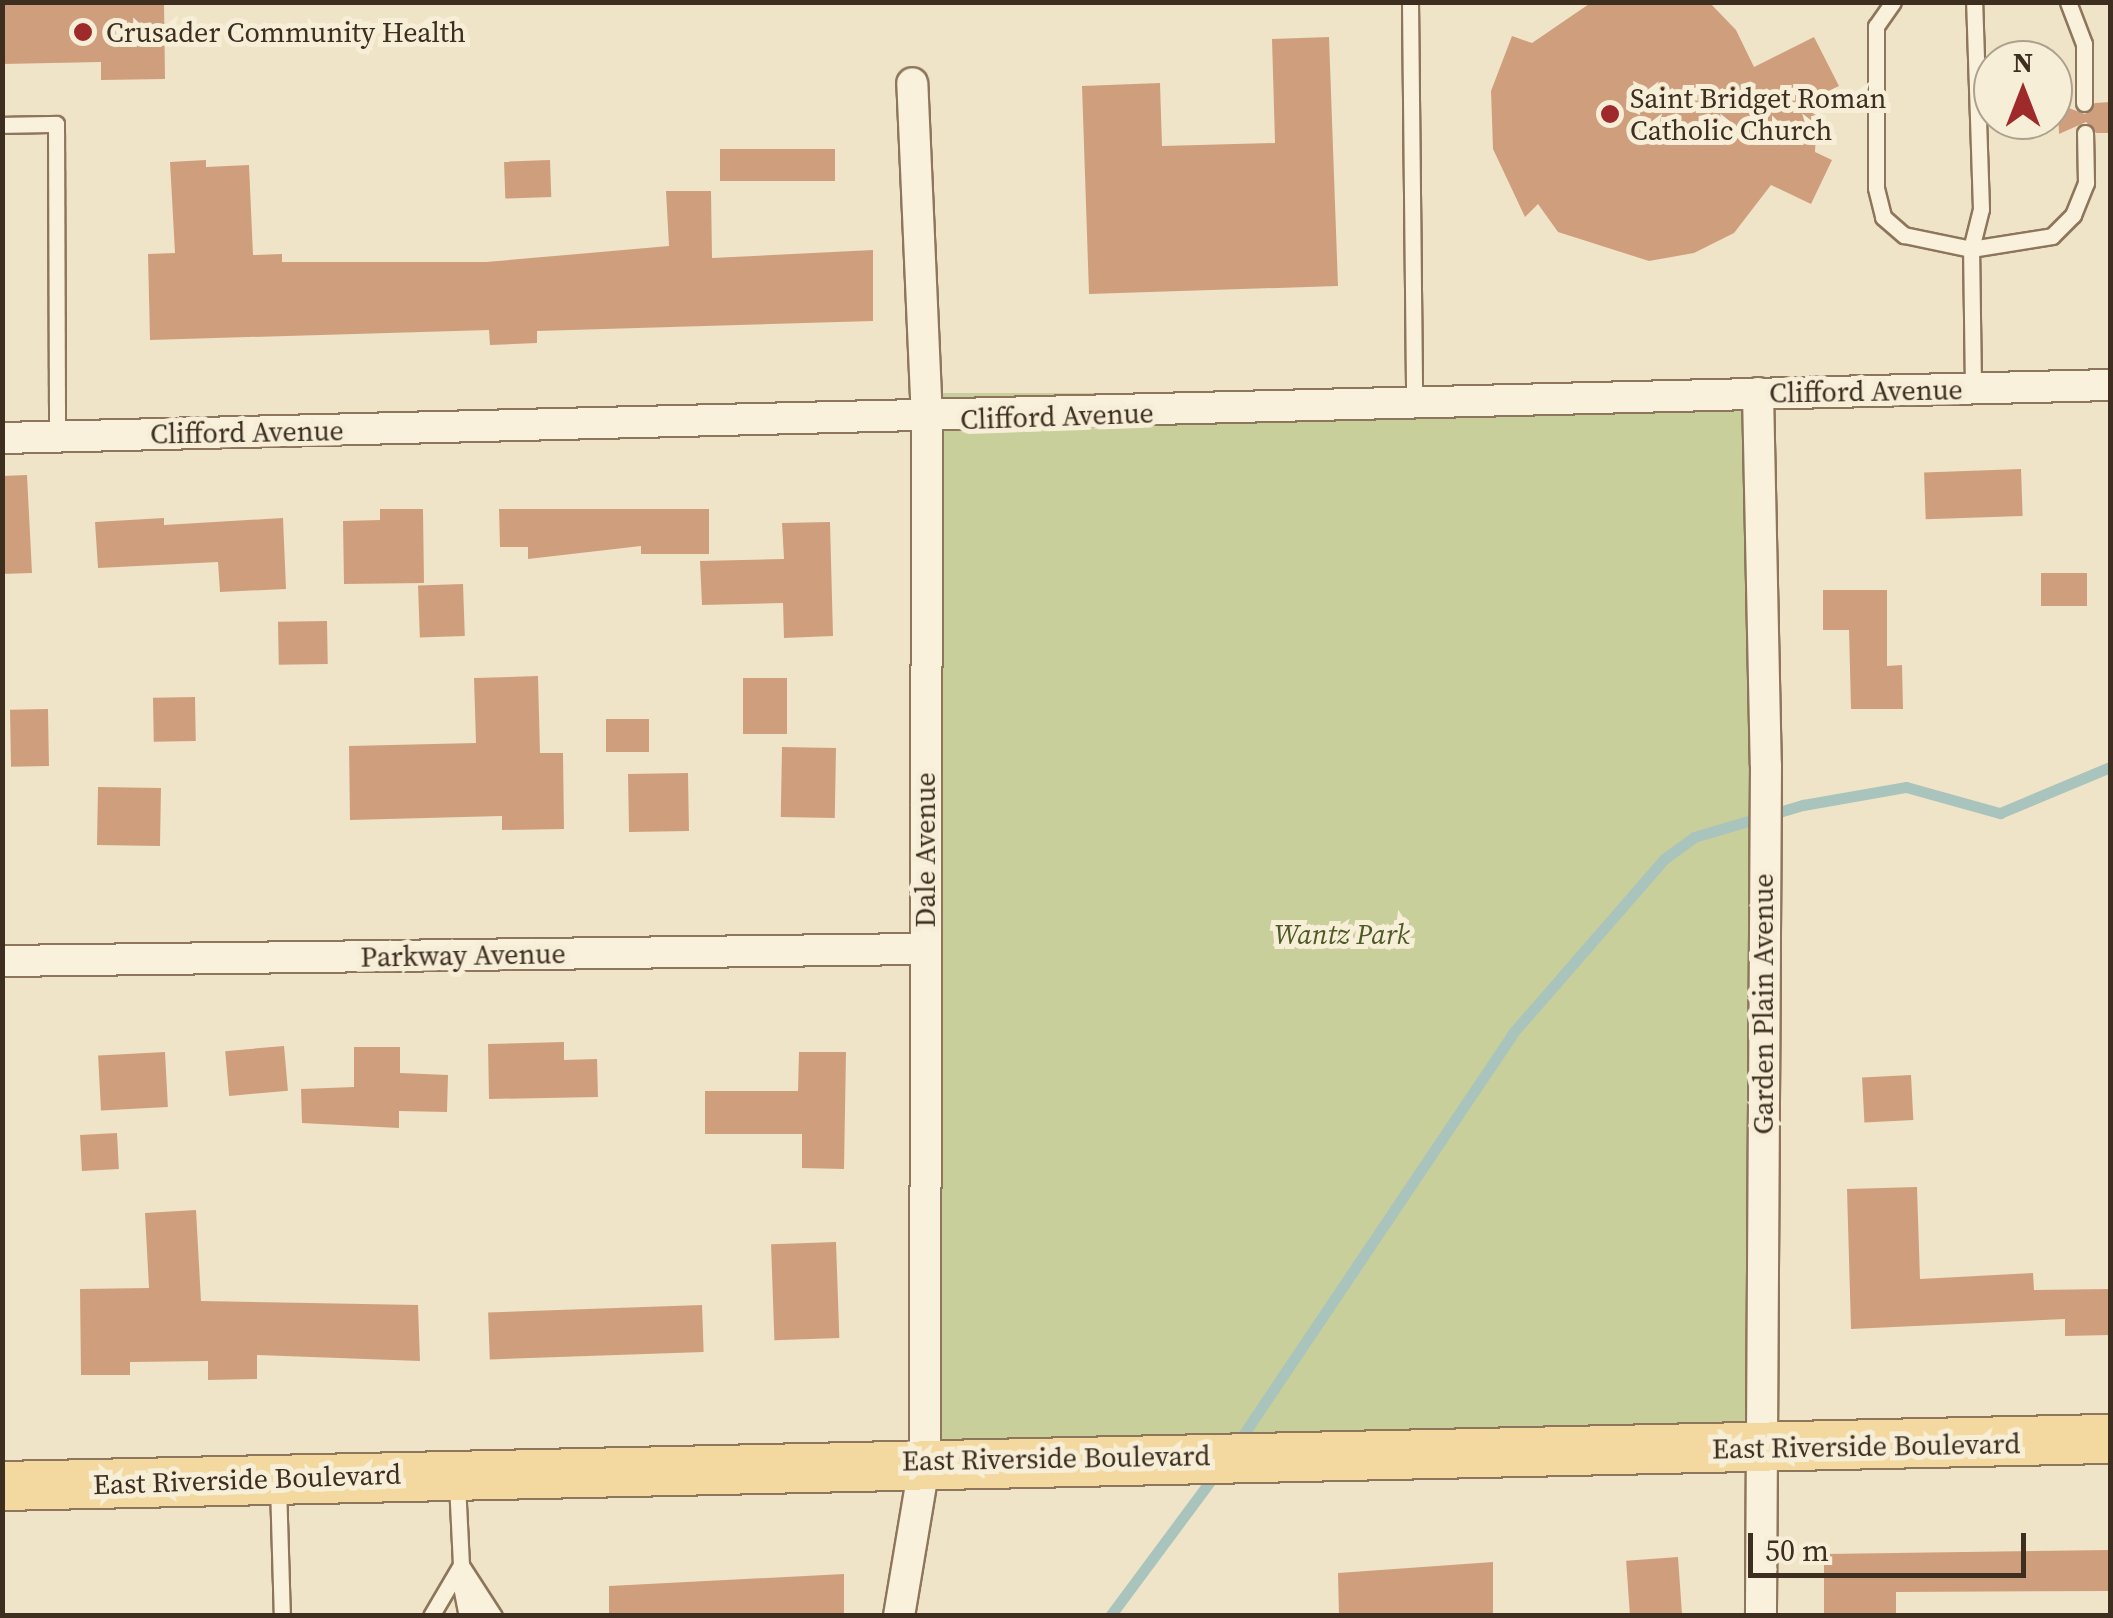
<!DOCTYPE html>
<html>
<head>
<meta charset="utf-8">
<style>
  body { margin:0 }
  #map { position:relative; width:2113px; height:1618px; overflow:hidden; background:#f0e4c8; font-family:"Source Serif 4",serif }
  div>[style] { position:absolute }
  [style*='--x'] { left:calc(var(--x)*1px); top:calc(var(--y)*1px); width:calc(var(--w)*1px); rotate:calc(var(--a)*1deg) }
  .green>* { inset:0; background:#c9cf9b; transform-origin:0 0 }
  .stream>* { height:11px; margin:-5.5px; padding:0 5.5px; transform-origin:5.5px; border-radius:5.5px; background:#a9c4bc }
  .building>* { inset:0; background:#cf9f7d; transform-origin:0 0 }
  .roads { filter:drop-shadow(2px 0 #8d765c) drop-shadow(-2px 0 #8d765c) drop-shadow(0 2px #8d765c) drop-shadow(0 -2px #8d765c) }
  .lane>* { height:15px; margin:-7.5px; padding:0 7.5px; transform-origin:7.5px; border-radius:7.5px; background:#faf1dc }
  .street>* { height:30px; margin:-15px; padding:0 15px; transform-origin:15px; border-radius:15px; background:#faf1dc }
  .primary>* { height:48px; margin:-24px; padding:0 24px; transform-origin:24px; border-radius:24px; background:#f3d9a0 }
  .dots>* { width:28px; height:28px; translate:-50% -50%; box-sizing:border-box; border:5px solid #f7eed8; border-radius:50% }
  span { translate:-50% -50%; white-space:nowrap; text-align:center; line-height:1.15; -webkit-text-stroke:10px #f7eed8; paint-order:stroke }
  .poi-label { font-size:28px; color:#3d2e20 }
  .left { translate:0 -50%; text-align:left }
  .street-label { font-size:28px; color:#3d2e20 }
  .park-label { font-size:28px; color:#4d5a26; font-style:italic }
  .frame { position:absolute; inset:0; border:5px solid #3d2e20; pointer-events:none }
  .north { position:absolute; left:1973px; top:40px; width:100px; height:100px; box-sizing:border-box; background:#f7eed8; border:2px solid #ada18e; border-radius:50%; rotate:0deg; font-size:28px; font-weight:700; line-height:40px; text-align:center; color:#3d2e20 }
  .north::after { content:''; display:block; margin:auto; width:35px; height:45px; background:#9e2a2b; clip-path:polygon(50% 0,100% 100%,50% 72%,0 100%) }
  .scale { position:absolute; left:1748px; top:1533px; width:278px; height:45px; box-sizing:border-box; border:5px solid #3d2e20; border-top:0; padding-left:12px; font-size:30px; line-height:35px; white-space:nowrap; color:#3d2e20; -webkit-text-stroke:8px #f7eed8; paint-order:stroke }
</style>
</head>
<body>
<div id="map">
  <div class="green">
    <div style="left:1758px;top:393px;width:1056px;height:831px;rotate:90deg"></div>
  </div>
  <div class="stream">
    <div style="--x:1237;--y:1444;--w:494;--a:-56.1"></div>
    <div style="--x:1512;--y:1034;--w:232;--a:-49"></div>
    <div style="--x:1664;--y:859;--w:37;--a:-36"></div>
    <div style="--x:1694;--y:837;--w:114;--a:-16.4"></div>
    <div style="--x:1803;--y:805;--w:105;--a:-9.9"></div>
    <div style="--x:1906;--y:787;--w:98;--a:15.5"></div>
    <div style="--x:2000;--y:813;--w:119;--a:-22.7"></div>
    <div style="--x:1110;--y:1616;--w:179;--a:-53.4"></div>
  </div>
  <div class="building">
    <div style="clip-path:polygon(2px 2px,164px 2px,165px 79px,101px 80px,101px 62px,2px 64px)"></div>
    <div style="clip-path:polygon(1592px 2px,1709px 2px,1736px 30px,1754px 67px,1814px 37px,1839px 86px,1818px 96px,1815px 152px,1832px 160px,1811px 204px,1771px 185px,1734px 233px,1694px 253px,1649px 261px,1558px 232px,1538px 204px,1525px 217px,1493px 149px,1491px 91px,1512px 36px,1532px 43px)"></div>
    <div style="clip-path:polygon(1329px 37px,1338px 286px,1089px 294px,1082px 86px,1160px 83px,1162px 146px,1275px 143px,1272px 39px)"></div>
    <div style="clip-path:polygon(2110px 102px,2110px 133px,2096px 133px,2086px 122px,2059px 134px,2058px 104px,2085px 114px,2095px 103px)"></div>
    <div style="left:835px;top:149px;width:32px;height:115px;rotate:90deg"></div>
    <div style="clip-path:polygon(206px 160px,206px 167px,249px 165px,253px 255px,282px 254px,282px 262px,486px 262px,669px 246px,666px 191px,711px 191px,712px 258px,873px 250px,873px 321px,537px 331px,537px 343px,490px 345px,489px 330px,150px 340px,148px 254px,175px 253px,170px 162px)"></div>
    <div style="left:550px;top:160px;width:37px;height:46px;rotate:88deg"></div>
    <div style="left:2021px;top:469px;width:47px;height:97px;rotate:88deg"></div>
    <div style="clip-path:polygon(27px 475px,32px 573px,2px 574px,2px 476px)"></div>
    <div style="clip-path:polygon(380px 509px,423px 509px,424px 583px,344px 584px,343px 521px,380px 520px)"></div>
    <div style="clip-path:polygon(499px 509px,709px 509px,709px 554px,641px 554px,641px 546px,528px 559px,528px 547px,500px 547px)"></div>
    <div style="clip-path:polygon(164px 518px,164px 525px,283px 518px,286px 589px,220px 592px,218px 562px,98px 568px,95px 522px)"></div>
    <div style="clip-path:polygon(830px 522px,833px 636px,784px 638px,783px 603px,702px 605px,700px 561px,784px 559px,782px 523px)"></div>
    <div style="left:2041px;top:573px;width:46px;height:33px"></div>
    <div style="left:463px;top:584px;width:52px;height:45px;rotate:88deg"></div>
    <div style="clip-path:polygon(1823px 590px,1887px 590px,1887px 666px,1902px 665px,1903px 709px,1851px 709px,1849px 630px,1823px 630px)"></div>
    <div style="left:327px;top:621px;width:43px;height:49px;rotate:89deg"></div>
    <div style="clip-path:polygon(538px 676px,540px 753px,563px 753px,564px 829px,502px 830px,502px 816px,350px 820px,349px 746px,476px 743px,474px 678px)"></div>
    <div style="left:743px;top:678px;width:44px;height:56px"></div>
    <div style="left:195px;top:697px;width:44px;height:42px;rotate:89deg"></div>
    <div style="left:48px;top:709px;width:57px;height:38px;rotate:89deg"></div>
    <div style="left:649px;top:719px;width:33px;height:43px;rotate:90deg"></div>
    <div style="left:782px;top:747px;width:54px;height:70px;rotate:1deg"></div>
    <div style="left:688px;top:773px;width:58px;height:60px;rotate:89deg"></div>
    <div style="left:98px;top:787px;width:63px;height:58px;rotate:1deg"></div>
    <div style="clip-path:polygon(564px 1042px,564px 1060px,597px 1059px,598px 1097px,489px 1099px,488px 1044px)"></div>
    <div style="left:284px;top:1046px;width:45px;height:59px;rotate:85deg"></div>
    <div style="clip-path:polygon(354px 1047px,400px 1047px,400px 1073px,448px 1075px,447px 1112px,399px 1111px,399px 1128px,302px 1123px,301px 1089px,354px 1087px)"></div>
    <div style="left:165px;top:1052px;width:55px;height:67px;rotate:87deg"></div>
    <div style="clip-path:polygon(799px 1052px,846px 1052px,844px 1169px,802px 1168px,802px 1134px,705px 1134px,705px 1091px,798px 1091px)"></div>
    <div style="left:1911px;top:1075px;width:45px;height:49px;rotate:87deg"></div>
    <div style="left:117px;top:1133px;width:36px;height:37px;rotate:87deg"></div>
    <div style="clip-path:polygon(1917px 1187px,1920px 1279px,2033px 1273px,2034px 1290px,2110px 1289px,2110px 1335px,2065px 1336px,2065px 1319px,1851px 1329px,1847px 1189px)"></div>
    <div style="clip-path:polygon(196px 1210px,201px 1301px,418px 1305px,420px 1361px,257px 1355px,257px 1379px,208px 1380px,208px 1361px,130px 1362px,130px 1375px,81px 1375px,80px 1289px,149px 1288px,145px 1213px)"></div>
    <div style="left:836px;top:1242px;width:96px;height:65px;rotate:88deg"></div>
    <div style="left:702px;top:1305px;width:47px;height:214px;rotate:88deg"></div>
    <div style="clip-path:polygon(2110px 1550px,2110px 1591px,1896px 1592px,1896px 1613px,1824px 1614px,1824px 1554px)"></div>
    <div style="left:1678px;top:1557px;width:59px;height:52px;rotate:86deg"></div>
    <div style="clip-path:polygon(1493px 1562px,1493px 1616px,1339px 1616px,1338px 1573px)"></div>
    <div style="clip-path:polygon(844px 1574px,844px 1616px,609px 1616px,609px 1586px)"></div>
  </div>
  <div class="roads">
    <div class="lane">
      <div style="--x:1410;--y:2;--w:402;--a:89.4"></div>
      <div style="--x:1893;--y:2;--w:29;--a:125"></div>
      <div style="--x:1876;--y:26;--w:162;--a:90"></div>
      <div style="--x:1876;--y:188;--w:30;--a:76"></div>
      <div style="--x:1883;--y:217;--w:28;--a:41"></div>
      <div style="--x:1904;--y:235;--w:68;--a:11.8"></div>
      <div style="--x:1971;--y:249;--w:82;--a:-9.1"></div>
      <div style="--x:2052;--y:236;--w:30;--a:-45"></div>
      <div style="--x:2073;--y:215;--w:35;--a:-68"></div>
      <div style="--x:2086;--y:183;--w:50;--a:-91.1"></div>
      <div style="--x:2068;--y:2;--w:45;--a:69.1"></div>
      <div style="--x:2084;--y:44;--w:59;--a:90"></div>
      <div style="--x:2;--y:125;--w:54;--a:-1.1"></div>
      <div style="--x:56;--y:124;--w:313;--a:89.8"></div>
      <div style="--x:1973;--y:388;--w:139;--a:-90.8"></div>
      <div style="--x:1971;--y:249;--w:41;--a:-76"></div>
      <div style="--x:1981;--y:209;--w:207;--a:-91.9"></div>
      <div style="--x:278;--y:1485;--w:131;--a:88.3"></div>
      <div style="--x:461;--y:1565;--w:61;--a:57.1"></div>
      <div style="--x:461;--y:1569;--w:17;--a:90"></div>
      <div style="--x:461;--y:1586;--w:36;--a:56"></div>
      <div style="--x:461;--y:1586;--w:31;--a:79"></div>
      <div style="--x:431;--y:1616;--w:59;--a:-59.5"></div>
      <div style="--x:461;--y:1565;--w:83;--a:-92.8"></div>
    </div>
    <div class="street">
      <div style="--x:1758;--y:393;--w:372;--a:88.8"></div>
      <div style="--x:1766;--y:765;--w:851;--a:90.34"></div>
      <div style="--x:2;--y:438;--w:2109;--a:-1.44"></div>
      <div style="--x:2;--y:961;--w:922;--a:-0.75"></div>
      <div style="--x:899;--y:1616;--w:158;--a:-80.5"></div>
      <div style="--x:925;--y:1460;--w:1040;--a:-89.89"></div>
      <div style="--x:927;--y:420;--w:337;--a:-92.5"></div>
    </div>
    <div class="primary">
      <div style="--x:2;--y:1486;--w:2109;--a:-1.28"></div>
    </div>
  </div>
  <div class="dots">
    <div style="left:83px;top:32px;background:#9e2a2b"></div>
    <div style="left:1610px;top:114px;background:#9e2a2b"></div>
  </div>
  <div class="poi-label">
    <span class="left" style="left:106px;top:32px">Crusader Community Health</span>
    <span class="left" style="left:1630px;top:114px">Saint Bridget Roman<br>Catholic Church</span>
  </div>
  <div class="street-label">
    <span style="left:1866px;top:391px;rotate:-1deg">Clifford Avenue</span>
    <span style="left:1057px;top:416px;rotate:-2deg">Clifford Avenue</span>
    <span style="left:247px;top:432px;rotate:-1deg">Clifford Avenue</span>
    <span style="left:925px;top:850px;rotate:-90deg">Dale Avenue</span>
    <span style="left:463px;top:955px;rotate:-1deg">Parkway Avenue</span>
    <span style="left:1763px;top:1004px;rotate:-90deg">Garden Plain Avenue</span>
    <span style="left:1866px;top:1446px;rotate:-1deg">East Riverside Boulevard</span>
    <span style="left:1056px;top:1458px;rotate:-1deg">East Riverside Boulevard</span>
    <span style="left:247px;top:1479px;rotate:-2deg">East Riverside Boulevard</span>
  </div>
  <div class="park-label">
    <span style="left:1342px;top:934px">Wantz Park</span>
  </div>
  <div class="frame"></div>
  <div class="north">N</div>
  <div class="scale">50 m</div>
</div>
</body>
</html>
